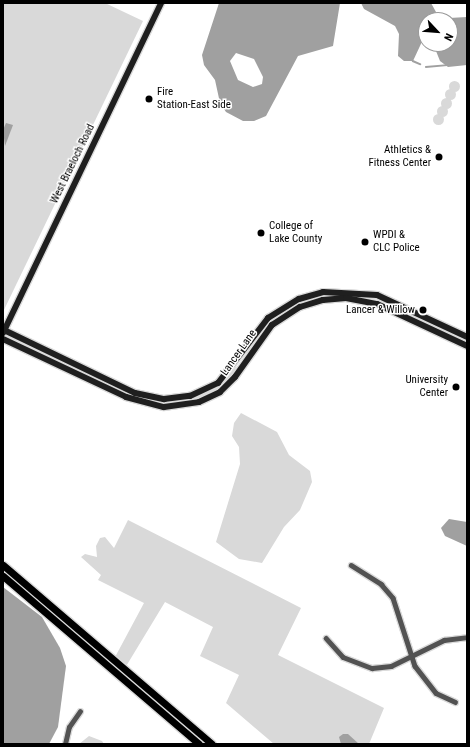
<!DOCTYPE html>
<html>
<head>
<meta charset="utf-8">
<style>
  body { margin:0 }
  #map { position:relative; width:470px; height:747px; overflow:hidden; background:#fff; font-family:"Roboto Condensed",sans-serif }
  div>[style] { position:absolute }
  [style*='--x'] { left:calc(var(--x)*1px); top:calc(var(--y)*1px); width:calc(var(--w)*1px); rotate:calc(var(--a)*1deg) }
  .green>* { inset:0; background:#d9d9d9; transform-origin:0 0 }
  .round { border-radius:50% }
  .water>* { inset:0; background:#a0a0a0 }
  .stream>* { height:1.5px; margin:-0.75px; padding:0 0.75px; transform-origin:0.75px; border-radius:0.75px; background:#a0a0a0 }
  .roads { filter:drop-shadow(1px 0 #dbdbdb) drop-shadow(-1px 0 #dbdbdb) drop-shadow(0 1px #dbdbdb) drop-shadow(0 -1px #dbdbdb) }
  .street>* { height:4.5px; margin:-2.25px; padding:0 2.25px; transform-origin:2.25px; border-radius:2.25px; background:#525252 }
  .secondary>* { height:6px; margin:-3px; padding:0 3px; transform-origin:3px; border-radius:3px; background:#1f1f1f }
  .primary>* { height:7px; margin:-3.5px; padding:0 3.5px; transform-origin:3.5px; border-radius:3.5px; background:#000 }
  .dots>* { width:11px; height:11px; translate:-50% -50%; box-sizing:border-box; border:2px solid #fff; border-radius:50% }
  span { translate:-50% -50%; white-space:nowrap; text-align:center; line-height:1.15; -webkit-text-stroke:3px #fff; paint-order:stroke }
  .poi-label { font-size:11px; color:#000 }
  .left { translate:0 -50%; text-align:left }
  .right { translate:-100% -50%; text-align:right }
  .street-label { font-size:11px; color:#000 }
  .frame { position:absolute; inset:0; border:4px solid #000; pointer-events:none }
  .north { position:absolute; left:418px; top:12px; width:40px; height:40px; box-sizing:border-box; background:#fff; border:1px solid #999; border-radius:50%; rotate:116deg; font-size:11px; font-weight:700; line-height:16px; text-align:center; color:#000 }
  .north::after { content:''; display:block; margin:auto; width:14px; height:18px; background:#000; clip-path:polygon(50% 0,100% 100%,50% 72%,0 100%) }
</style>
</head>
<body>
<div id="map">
  <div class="green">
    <div style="clip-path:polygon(3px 3px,105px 3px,143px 21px,3px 312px)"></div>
    <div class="round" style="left:448.5px;top:80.5px;width:11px;height:11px"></div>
    <div class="round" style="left:444.5px;top:88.5px;width:11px;height:11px"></div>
    <div class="round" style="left:440.5px;top:97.5px;width:11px;height:11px"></div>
    <div class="round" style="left:436.5px;top:105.5px;width:11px;height:11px"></div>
    <div class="round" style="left:432.5px;top:113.5px;width:11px;height:11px"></div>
    <div style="clip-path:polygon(418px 316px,467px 340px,467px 343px,416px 319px)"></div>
    <div style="left:19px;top:340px;width:45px;height:3px;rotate:25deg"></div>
    <div style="clip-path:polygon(237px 364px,234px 374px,218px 390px,201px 398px,166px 404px,136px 398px,171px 401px,197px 396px,221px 384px)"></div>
    <div style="clip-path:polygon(241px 413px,277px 432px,289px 455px,310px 471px,312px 482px,300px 510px,284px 527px,262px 563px,239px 559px,216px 542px,240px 464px,239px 447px,232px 436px,234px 423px)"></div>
    <div style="clip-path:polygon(128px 520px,301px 608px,278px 655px,384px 708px,369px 744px,274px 744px,226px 703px,239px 675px,200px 656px,213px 627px,165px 602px,125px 668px,114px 659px,144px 603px,98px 580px,101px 575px,81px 557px,85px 554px,97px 557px,96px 546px,100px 538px,105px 537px,114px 548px)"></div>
    <div style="clip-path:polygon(89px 736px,102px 741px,104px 744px,79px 744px)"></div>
  </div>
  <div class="water">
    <div style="clip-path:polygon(evenodd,219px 3px,340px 3px,333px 46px,298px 56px,266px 116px,254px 121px,243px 121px,226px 112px,220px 103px,215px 80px,204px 65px,202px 55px,219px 3px,236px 53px,254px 59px,263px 77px,262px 84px,253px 87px,238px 80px,230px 61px,236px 53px)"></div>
    <div style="clip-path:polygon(361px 3px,431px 3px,436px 12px,433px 20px,426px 20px,426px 33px,413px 61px,404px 61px,398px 56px,399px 34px,395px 26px,364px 9px)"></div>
    <div style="clip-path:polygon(467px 17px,467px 65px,448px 67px,440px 61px,436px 51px,439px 44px,450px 44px,449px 18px)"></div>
    <div style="clip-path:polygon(6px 123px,13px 125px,5px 146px,3px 130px)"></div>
    <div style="clip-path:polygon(449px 519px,467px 522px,467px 546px,445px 536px,441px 528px)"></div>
    <div style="clip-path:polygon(3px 587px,42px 617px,60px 648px,66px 666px,58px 727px,49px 744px,3px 744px)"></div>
    <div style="clip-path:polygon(343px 734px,348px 734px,359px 744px,341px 744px,339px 737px)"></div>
  </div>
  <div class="stream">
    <div style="--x:413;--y:61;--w:8;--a:23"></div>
    <div style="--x:426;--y:67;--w:21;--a:-5"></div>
  </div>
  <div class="roads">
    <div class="street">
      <div style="--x:351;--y:565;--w:36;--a:32"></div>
      <div style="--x:381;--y:584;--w:18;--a:49"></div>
      <div style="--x:393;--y:598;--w:71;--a:72.1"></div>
      <div style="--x:415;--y:666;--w:34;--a:52"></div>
      <div style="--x:436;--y:693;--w:21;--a:25"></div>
      <div style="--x:326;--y:638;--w:25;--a:48"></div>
      <div style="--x:343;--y:657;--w:31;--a:21"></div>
      <div style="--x:372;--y:668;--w:19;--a:-6"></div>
      <div style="--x:391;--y:666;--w:59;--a:-26.1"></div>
      <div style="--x:444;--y:640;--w:23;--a:-7"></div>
      <div style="--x:65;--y:744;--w:17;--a:-77"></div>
      <div style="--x:69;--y:727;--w:19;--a:-55"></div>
    </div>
    <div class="secondary">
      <div style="--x:4;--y:330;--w:145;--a:25.7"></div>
      <div style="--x:135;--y:393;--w:30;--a:12"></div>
      <div style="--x:164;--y:399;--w:26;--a:-7"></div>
      <div style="--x:190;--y:396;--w:31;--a:-25"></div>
      <div style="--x:218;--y:383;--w:82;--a:-52.4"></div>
      <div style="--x:268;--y:318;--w:36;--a:-32"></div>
      <div style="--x:299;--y:299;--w:25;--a:-16"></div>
      <div style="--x:323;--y:292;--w:54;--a:3.2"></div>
      <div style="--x:377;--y:295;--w:99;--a:25"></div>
      <div style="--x:3;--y:333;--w:366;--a:-64.4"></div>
      <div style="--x:3;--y:339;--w:136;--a:25.2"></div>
      <div style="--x:126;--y:397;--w:39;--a:15"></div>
      <div style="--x:164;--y:407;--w:35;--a:-8"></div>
      <div style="--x:199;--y:402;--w:23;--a:-25"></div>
      <div style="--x:220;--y:392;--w:21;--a:-45"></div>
      <div style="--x:235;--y:377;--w:64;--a:-54.6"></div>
      <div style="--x:272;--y:325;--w:33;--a:-33"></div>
      <div style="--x:300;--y:307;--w:24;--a:-17"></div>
      <div style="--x:323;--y:300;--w:23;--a:-5"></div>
      <div style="--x:346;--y:298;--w:32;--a:11"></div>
      <div style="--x:377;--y:304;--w:99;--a:25"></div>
    </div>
    <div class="primary">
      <div style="--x:3;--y:565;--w:275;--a:40.6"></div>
      <div style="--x:3;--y:576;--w:258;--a:40.6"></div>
    </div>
  </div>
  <div class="dots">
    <div style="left:149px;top:99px;background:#000"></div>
    <div style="left:439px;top:157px;background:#000"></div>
    <div style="left:261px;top:233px;background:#000"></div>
    <div style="left:365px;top:242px;background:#000"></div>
    <div style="left:423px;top:310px;background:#000"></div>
    <div style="left:456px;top:387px;background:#000"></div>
  </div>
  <div class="poi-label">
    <span class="left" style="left:157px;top:99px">Fire<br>Station-East Side</span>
    <span class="right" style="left:431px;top:157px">Athletics &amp;<br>Fitness Center</span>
    <span class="left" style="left:269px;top:233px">College of<br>Lake County</span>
    <span class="left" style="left:373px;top:242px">WPDI &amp;<br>CLC Police</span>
    <span class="right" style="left:415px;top:310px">Lancer &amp; Willow</span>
    <span class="right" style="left:448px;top:387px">University<br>Center</span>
  </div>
  <div class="street-label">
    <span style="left:73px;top:164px;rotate:-64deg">West Braeloch Road</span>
    <span style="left:239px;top:353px;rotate:-55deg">Lancer Lane</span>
  </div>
  <div class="frame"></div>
  <div class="north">N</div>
</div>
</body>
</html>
